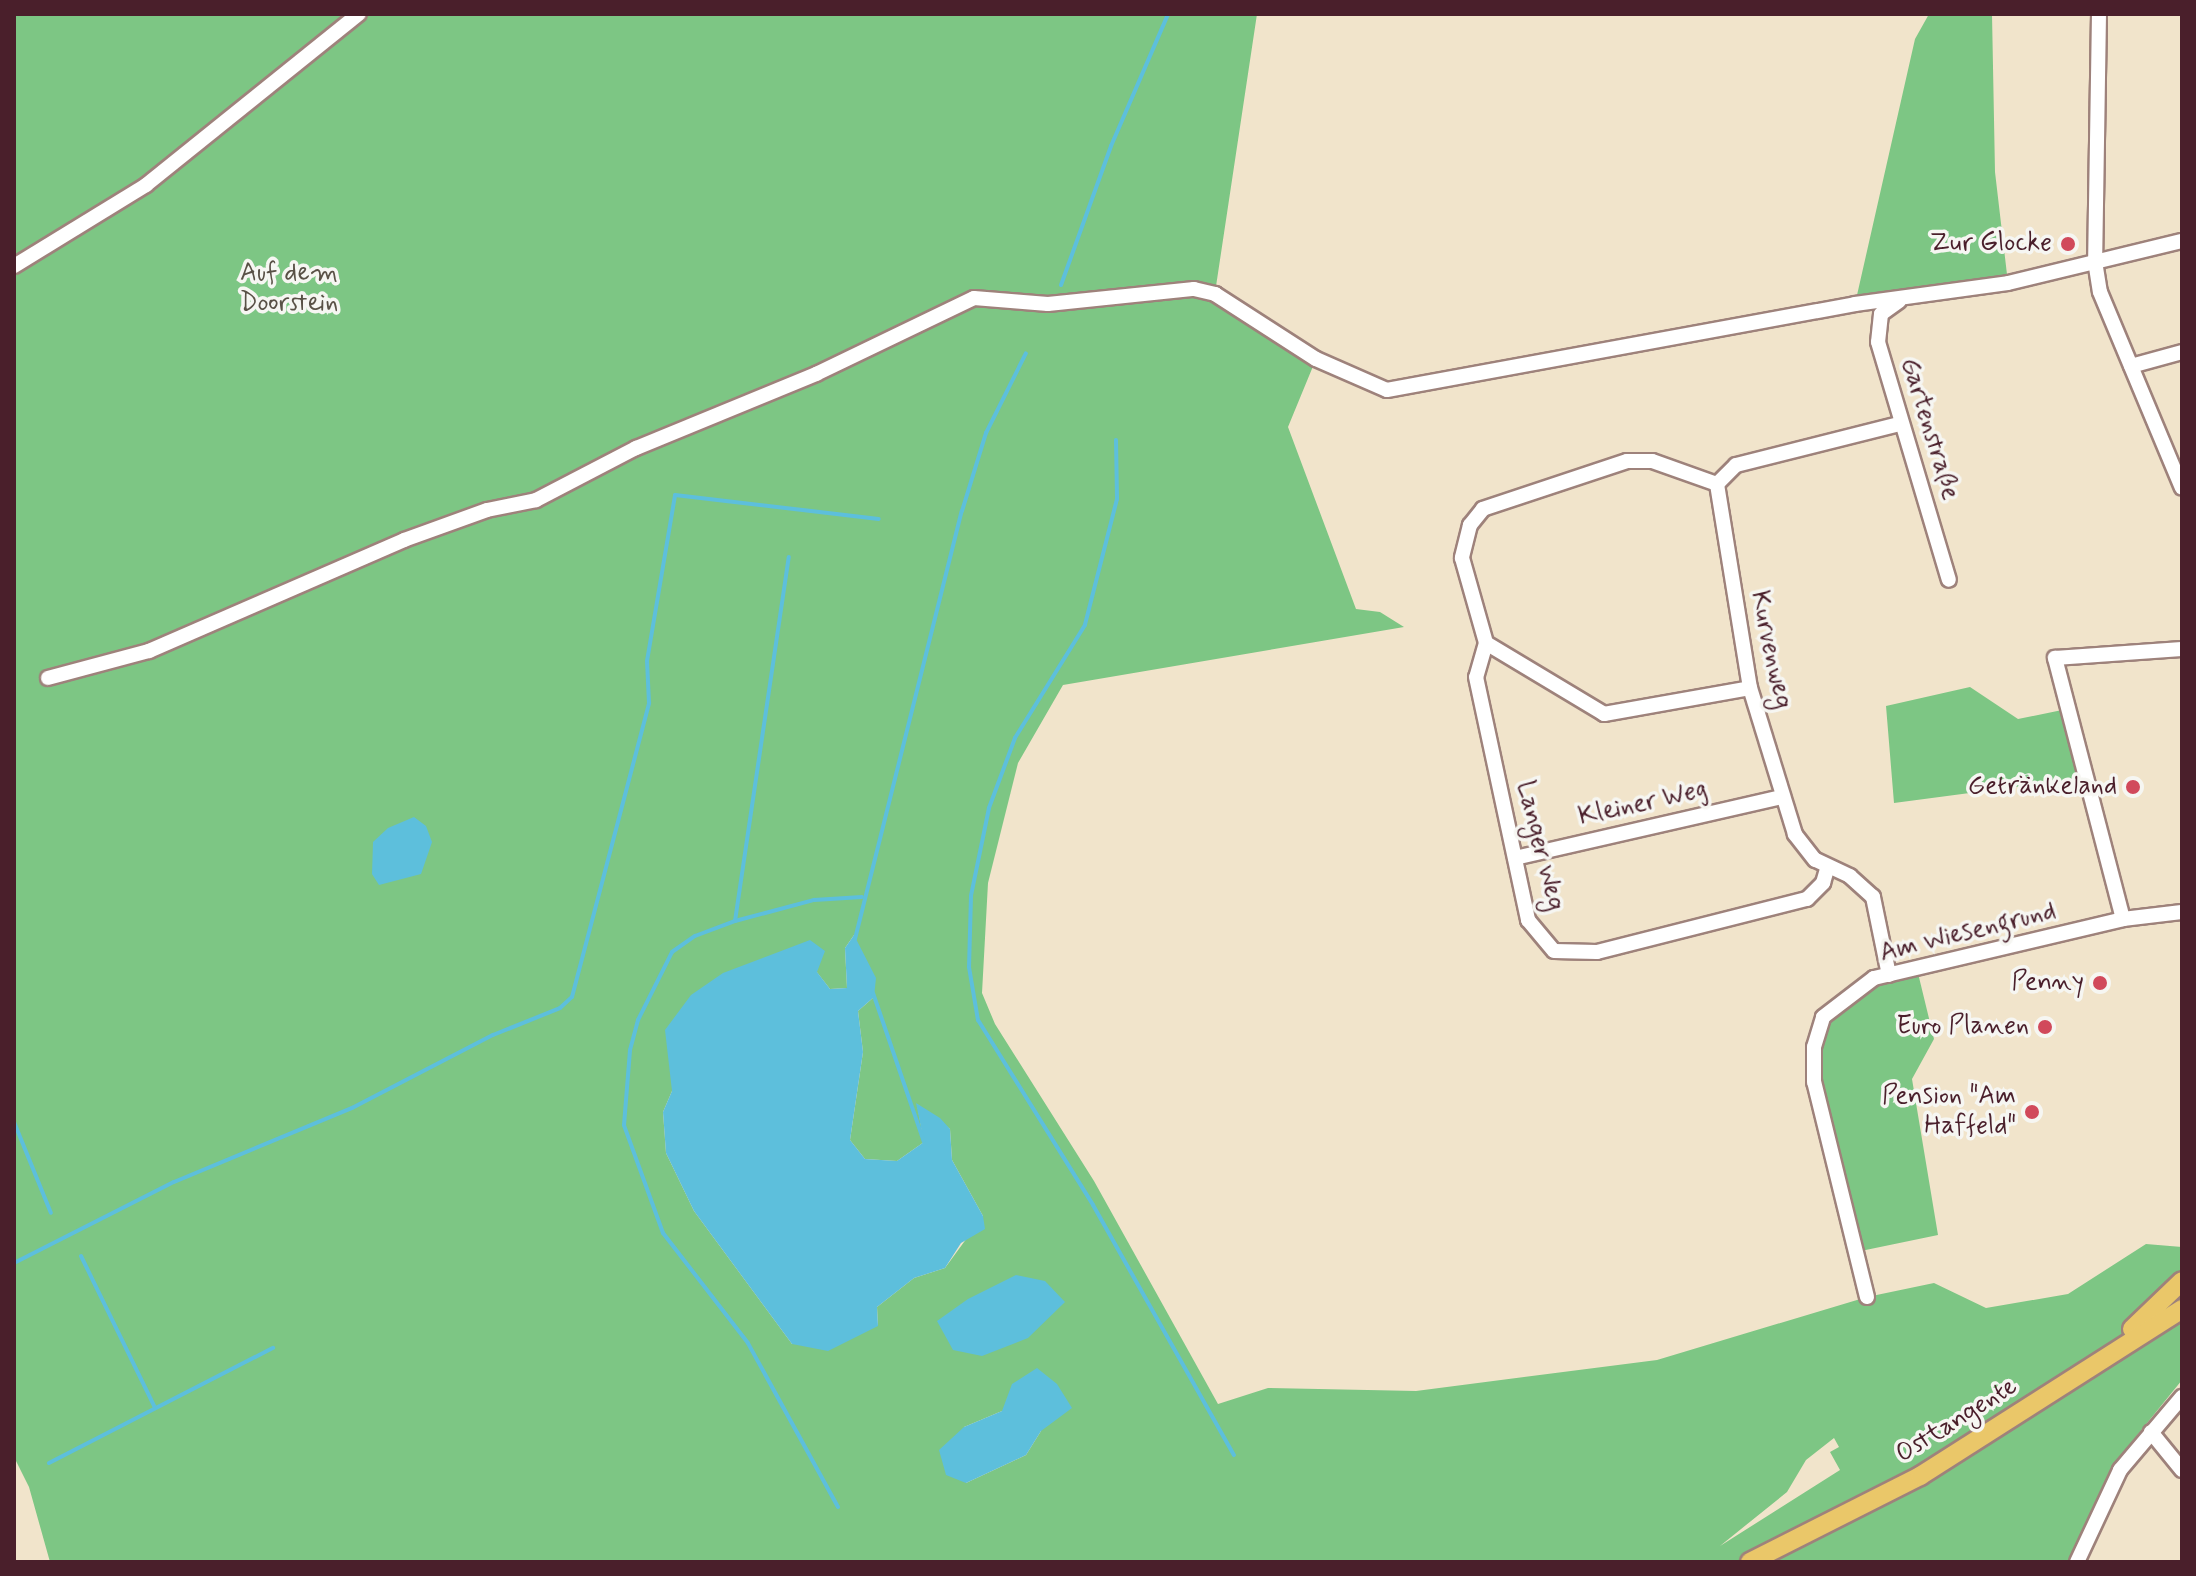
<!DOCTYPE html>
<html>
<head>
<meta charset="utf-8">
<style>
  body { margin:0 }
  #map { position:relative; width:2196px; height:1576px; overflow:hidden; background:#f1e4cb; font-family:Mynerve,sans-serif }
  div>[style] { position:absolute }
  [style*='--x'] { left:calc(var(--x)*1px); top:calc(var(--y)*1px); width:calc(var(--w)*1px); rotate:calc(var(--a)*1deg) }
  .green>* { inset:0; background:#7dc684 }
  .water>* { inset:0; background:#5dbfdc }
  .stream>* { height:4px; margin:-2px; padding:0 2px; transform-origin:2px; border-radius:2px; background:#5dbfdc }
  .roads { filter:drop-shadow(2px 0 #9e827b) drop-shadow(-2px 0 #9e827b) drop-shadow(0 2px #9e827b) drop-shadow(0 -2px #9e827b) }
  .minor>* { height:14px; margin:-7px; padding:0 7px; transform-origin:7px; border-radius:7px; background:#fff }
  .major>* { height:18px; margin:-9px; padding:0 9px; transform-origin:9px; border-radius:9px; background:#eac769 }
  .dots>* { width:22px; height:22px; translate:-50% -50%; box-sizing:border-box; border:4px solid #f6f6f2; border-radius:50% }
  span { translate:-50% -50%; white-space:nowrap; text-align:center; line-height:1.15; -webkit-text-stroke:7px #f6f6f2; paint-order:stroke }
  .poi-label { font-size:26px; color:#4a1f2b }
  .right { translate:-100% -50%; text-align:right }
  .park-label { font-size:26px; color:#595146 }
  .street-label { font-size:26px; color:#4a1f2b }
  .frame { position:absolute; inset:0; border:16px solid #4a1f2b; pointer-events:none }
</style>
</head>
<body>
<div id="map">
  <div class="green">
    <div style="clip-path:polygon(evenodd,14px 14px,1257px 14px,1215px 293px,1316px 359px,1288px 427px,1356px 609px,1380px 612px,1404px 627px,1063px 685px,1018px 763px,988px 883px,982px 993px,995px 1024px,1094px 1181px,1218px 1404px,1268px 1388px,1416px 1391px,1657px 1360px,1867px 1297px,1934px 1283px,1986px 1308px,2068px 1294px,2146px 1244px,2182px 1247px,2182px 1309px,2149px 1340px,2182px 1322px,2182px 1380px,2113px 1465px,2070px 1562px,50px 1562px,29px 1487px,14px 1457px,14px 14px,854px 935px,874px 997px,858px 1011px,863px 1052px,850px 1140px,865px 1159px,897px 1161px,924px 1142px,917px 1104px,950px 1129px,952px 1160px,983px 1216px,945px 1268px,914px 1278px,877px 1307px,878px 1325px,792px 1344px,694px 1211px,666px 1153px,663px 1112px,672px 1091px,816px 971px,830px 989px,847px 988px,845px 948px,854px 935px,14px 14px,1002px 1411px,1041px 1431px,1026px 1455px,966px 1483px,964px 1427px,1002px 1411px,14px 14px,1834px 1438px,1839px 1447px,1830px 1452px,1840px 1470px,1720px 1546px,1787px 1492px,1806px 1460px,1834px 1438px)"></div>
    <div style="clip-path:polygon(1929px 14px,1992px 14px,1995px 172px,2008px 283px,1855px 304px,1915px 39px)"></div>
    <div style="clip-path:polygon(1970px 687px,2018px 719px,2067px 709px,2083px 778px,1894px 803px,1886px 706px)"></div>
    <div style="clip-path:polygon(1917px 969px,1934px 1039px,1912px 1079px,1938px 1235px,1856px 1252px,1814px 1082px,1823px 1017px,1847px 994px)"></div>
  </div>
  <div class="water">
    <div style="clip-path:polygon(414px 817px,426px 826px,432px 842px,421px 874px,379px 885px,372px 874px,373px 842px,388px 828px)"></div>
    <div style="clip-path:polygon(854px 935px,876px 978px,874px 997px,858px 1011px,863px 1052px,850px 1140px,865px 1159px,897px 1161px,924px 1142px,916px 1103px,940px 1118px,950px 1129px,952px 1160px,983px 1216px,985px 1229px,961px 1243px,945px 1268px,914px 1278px,877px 1307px,878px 1326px,828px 1351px,792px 1344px,694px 1211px,666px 1153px,663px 1112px,672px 1091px,665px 1030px,691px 995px,723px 973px,810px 940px,825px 951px,817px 972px,830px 989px,847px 988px,845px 948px)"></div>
    <div style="clip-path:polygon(1016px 1275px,1045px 1281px,1065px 1302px,1028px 1338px,982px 1356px,953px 1350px,937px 1321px,968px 1299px)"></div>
    <div style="clip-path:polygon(1037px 1368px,1057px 1384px,1072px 1408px,1041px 1431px,1026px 1455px,966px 1483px,946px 1475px,939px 1450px,964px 1427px,1002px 1411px,1012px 1384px)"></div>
  </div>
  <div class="stream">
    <div style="--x:1061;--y:285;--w:148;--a:-70.2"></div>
    <div style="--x:1111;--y:146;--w:144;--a:-66.6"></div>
    <div style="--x:1116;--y:440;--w:59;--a:89"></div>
    <div style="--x:1117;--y:499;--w:130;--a:104.3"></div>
    <div style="--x:1085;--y:625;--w:133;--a:121.8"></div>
    <div style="--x:1015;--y:738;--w:75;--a:110.4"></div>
    <div style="--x:989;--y:808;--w:90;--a:101.6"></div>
    <div style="--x:971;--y:896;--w:71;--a:91.6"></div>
    <div style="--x:969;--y:967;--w:54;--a:80.4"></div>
    <div style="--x:978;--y:1020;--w:218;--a:58.1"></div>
    <div style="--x:1093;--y:1205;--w:287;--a:60.6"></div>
    <div style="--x:735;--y:921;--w:368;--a:-81.6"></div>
    <div style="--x:855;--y:939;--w:441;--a:-76"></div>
    <div style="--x:962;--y:511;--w:82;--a:-72.9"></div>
    <div style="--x:986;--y:433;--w:89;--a:-63.4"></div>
    <div style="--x:873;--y:993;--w:157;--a:71.1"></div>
    <div style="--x:14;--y:1122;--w:98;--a:67.9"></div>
    <div style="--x:81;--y:1256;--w:169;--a:64"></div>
    <div style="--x:14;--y:1263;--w:179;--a:-26.9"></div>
    <div style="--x:174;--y:1182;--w:193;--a:-22.6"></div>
    <div style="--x:352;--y:1108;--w:159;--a:-27.4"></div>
    <div style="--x:493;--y:1035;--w:72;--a:-21.9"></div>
    <div style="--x:560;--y:1008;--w:16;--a:-43"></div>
    <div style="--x:572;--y:997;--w:304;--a:-75.3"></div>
    <div style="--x:649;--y:703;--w:42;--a:-92.7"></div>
    <div style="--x:647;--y:661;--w:168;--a:-80.4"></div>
    <div style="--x:675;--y:495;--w:205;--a:6.7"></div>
    <div style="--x:49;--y:1463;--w:252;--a:-27.2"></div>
    <div style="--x:838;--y:1507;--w:187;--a:-118.8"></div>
    <div style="--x:748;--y:1343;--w:139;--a:-127.7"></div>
    <div style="--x:663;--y:1233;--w:115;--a:-109.9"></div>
    <div style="--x:624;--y:1125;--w:75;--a:-85.4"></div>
    <div style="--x:630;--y:1050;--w:31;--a:-75"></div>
    <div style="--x:638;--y:1020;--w:76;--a:-63.4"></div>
    <div style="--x:672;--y:952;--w:28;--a:-35"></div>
    <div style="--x:695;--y:936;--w:43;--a:-20.6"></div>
    <div style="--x:735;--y:921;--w:82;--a:-14.9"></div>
    <div style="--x:814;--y:900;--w:48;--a:-3.6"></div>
  </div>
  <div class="roads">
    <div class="minor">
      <div style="--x:2099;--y:14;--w:247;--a:90.9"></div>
      <div style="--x:2095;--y:261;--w:31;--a:81"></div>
      <div style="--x:2100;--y:292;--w:212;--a:67.3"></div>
      <div style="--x:14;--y:266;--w:155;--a:-31.5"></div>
      <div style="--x:146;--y:185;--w:273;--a:-38.8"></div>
      <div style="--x:1899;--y:301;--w:22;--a:144"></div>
      <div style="--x:1881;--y:314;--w:28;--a:96"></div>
      <div style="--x:1878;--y:342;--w:248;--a:73.4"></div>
      <div style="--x:2131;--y:366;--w:53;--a:-15.4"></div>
      <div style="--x:1717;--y:484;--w:69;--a:-160.5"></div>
      <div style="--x:1652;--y:461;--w:25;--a:180"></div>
      <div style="--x:1627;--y:461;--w:152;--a:161.6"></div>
      <div style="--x:1483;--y:509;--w:21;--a:129"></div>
      <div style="--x:1470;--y:525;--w:34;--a:104"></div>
      <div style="--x:1462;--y:558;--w:88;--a:74.2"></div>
      <div style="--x:1486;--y:643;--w:35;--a:106"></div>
      <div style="--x:1476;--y:677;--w:249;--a:77.9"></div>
      <div style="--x:1528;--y:920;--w:40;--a:50"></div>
      <div style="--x:1554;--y:951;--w:43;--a:1.3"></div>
      <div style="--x:1597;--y:952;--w:217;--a:-14.2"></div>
      <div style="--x:1807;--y:899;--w:23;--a:-45"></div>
      <div style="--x:1823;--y:883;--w:15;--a:-74"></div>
      <div style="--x:1486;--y:643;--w:138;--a:31"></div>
      <div style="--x:1604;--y:714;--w:148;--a:-10.1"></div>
      <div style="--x:48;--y:678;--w:105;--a:-15"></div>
      <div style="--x:149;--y:651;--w:278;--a:-23.5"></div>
      <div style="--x:404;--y:540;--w:88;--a:-19.9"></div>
      <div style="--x:487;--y:510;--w:50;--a:-11.5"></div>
      <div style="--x:536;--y:500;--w:113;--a:-27.5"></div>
      <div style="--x:636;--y:448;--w:195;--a:-22.3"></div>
      <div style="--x:816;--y:374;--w:175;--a:-25.7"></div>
      <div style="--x:974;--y:298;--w:74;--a:4.6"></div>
      <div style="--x:1048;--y:304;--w:147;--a:-5.9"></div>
      <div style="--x:1194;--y:289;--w:22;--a:13"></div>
      <div style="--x:1215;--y:294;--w:120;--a:32.8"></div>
      <div style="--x:1316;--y:359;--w:77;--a:23.6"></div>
      <div style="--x:1387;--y:390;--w:476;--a:-10.4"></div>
      <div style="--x:1855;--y:304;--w:154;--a:-7.8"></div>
      <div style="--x:2008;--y:283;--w:179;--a:-13.6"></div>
      <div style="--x:1515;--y:858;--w:274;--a:-12.9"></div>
      <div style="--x:2123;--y:919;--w:270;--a:-104.6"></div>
      <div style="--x:2055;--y:658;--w:127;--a:-4.1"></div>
      <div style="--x:1889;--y:975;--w:80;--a:-101.6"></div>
      <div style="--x:1873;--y:897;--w:31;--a:-138"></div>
      <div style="--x:1850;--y:876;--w:38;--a:-155"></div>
      <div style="--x:1815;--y:860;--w:33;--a:-128"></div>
      <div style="--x:1795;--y:834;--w:153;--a:-107.1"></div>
      <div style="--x:1750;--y:688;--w:207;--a:-99.2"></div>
      <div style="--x:1717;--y:484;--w:27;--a:-45"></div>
      <div style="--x:1736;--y:465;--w:168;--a:-14.1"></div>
      <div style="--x:1867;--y:1297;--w:221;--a:-103.8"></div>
      <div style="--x:1814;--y:1082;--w:35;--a:-90"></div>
      <div style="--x:1814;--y:1047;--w:31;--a:-73"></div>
      <div style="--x:1823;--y:1017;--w:64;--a:-37.4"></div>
      <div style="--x:1874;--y:978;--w:256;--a:-13.3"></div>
      <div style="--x:2123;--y:919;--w:59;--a:-6.8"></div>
      <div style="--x:2151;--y:1432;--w:49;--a:50.8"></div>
      <div style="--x:2077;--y:1562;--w:102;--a:-64.9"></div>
      <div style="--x:2120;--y:1470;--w:96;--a:-49.7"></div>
    </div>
    <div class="major">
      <div style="--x:2132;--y:1329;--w:69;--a:-43.8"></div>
      <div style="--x:1750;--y:1562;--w:191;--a:-26.8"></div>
      <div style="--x:1920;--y:1476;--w:311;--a:-32.5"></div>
    </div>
  </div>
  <div class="dots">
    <div style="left:2068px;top:244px;background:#d1495b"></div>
    <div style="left:2133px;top:787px;background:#d1495b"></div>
    <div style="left:2100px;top:983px;background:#d1495b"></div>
    <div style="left:2045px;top:1027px;background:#d1495b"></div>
    <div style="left:2032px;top:1112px;background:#d1495b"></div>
  </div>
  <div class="poi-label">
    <span class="right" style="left:2052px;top:244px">Zur Glocke</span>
    <span class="right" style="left:2117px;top:787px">Getränkeland</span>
    <span class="right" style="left:2084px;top:983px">Penny</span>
    <span class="right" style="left:2029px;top:1027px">Euro Planen</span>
    <span class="right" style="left:2016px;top:1112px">Pension "Am<br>Haffeld"</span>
  </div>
  <div class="park-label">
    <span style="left:289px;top:289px">Auf dem<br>Doorstein</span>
  </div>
  <div class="street-label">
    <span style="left:1929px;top:429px;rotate:73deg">Gartenstraße</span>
    <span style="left:1770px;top:650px;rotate:78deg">Kurvenweg</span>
    <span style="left:1643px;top:804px;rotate:-13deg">Kleiner Weg</span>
    <span style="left:1539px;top:846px;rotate:76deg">Langer Weg</span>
    <span style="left:1968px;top:933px;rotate:-14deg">Am Wiesengrund</span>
    <span style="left:1957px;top:1421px;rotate:-32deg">Osttangente</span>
  </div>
  <div class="frame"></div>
</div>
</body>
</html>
